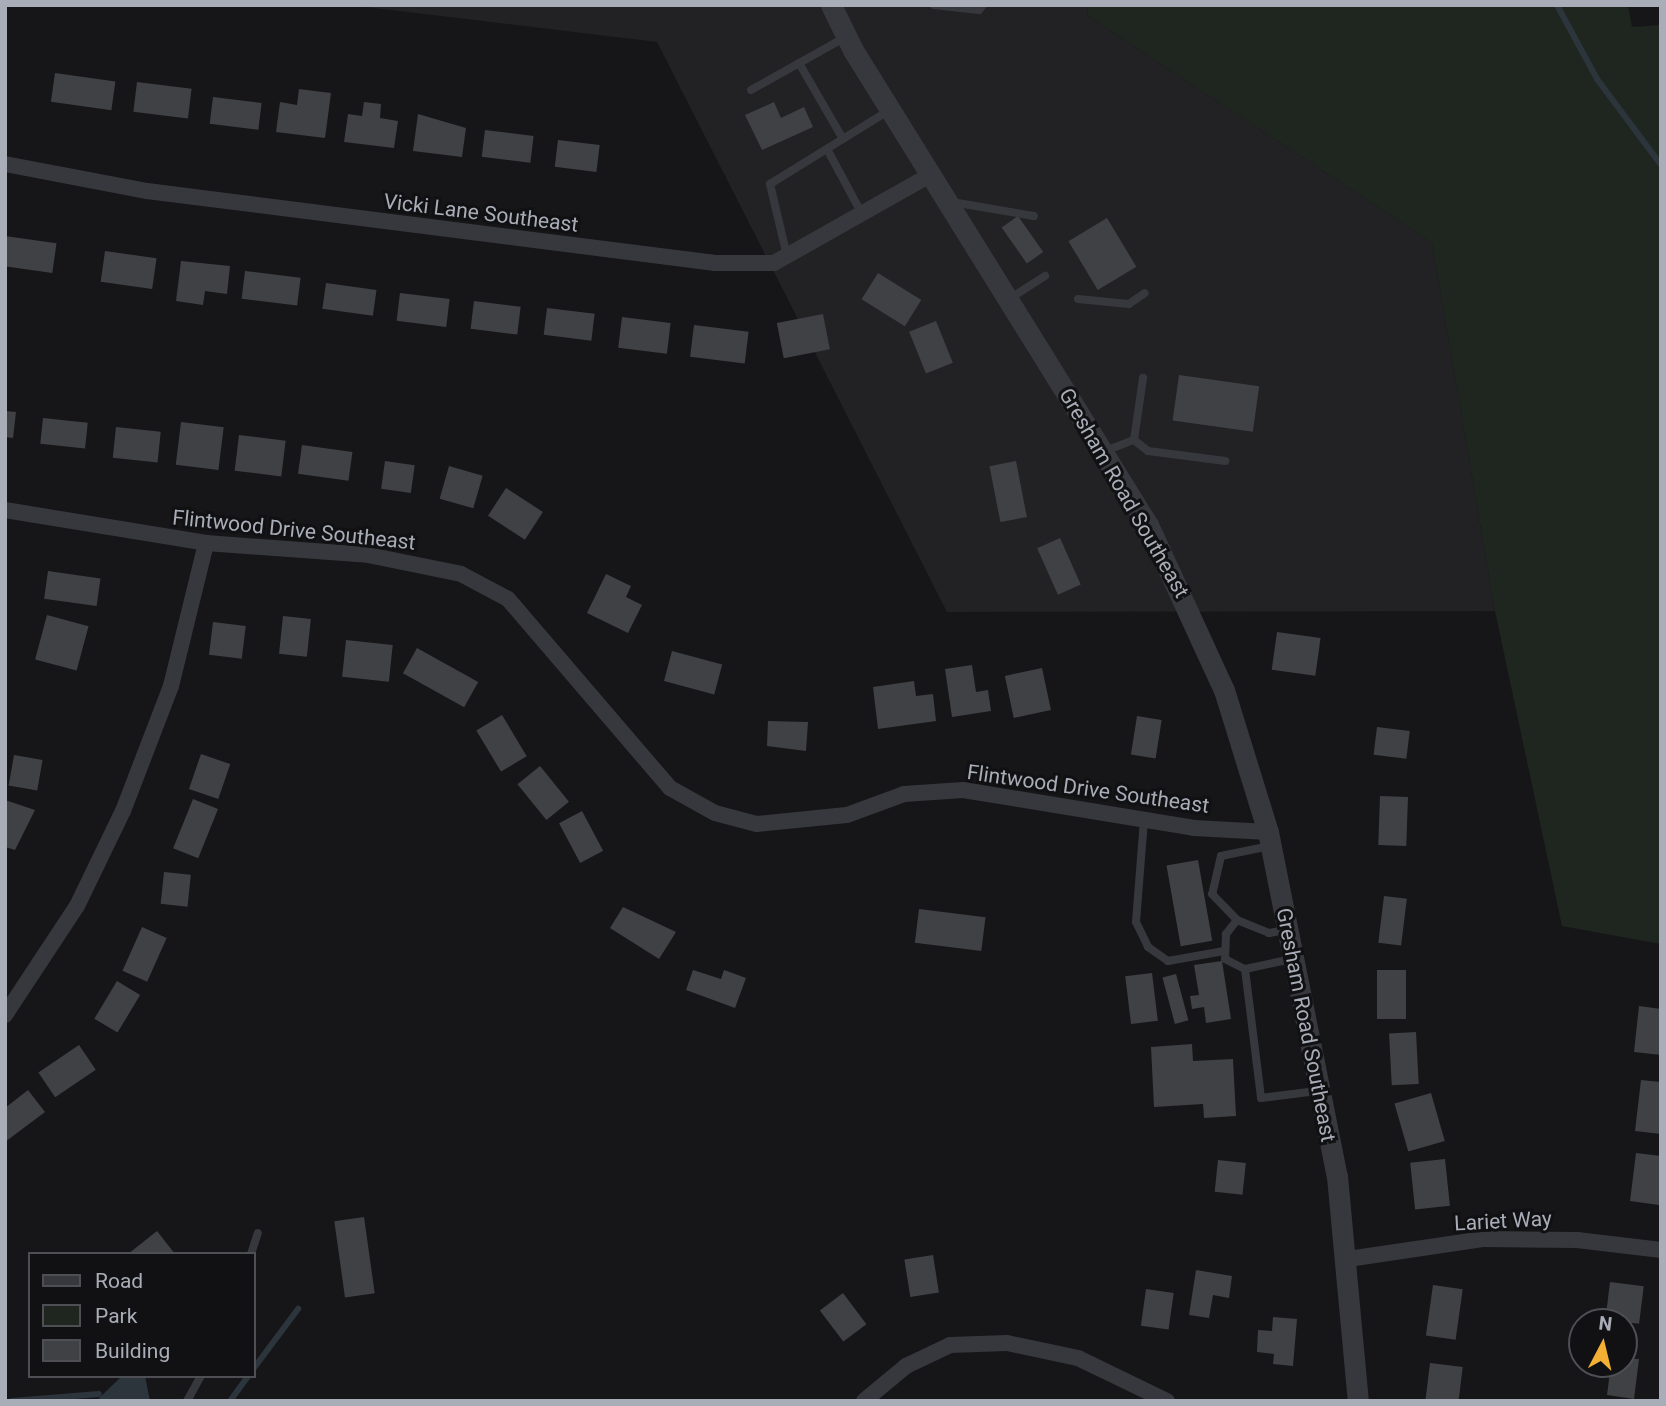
<!DOCTYPE html>
<html>
<head>
<meta charset="utf-8">
<style>
  body { margin:0 }
  #map { position:relative; width:1666px; height:1406px; overflow:hidden; background:#161618; font-family:Roboto,sans-serif }
  div>[style] { position:absolute }
  [style*='--x'] { left:calc(var(--x)*1px); top:calc(var(--y)*1px); width:calc(var(--w)*1px); rotate:calc(var(--a)*1deg) }
  .built>* { inset:0; background:#222225 }
  .green>* { inset:0; background:#1e261f }
  .water>* { inset:0; background:#2c353c }
  .stream>* { height:6px; margin:-3px; padding:0 3px; transform-origin:3px; border-radius:3px; background:#2c353c }
  .building>* { inset:0; background:#404145; transform-origin:0 0 }
  .service>* { height:8px; margin:-4px; padding:0 4px; transform-origin:4px; border-radius:4px; background:#37383d }
  .minor>* { height:16px; margin:-8px; padding:0 8px; transform-origin:8px; border-radius:8px; background:#37383d }
  .tertiary>* { height:21px; margin:-10.5px; padding:0 10.5px; transform-origin:10.5px; border-radius:10.5px; background:#37383d }
  span { translate:-50% -50%; white-space:nowrap; text-align:center; line-height:1.15; -webkit-text-stroke:6px #111113; paint-order:stroke }
  .street-label { font-size:21px; color:#a8adb8 }
  .frame { position:absolute; inset:0; border:7px solid #a8adb8; pointer-events:none }
  .legend { position:absolute; left:28px; top:1252px; width:228px; height:126px; box-sizing:border-box; background:#111113; border:2px solid #4d4f55; margin:0; padding:9px 12px; list-style:none; font-size:21px; color:#a8adb8 }
  .legend li { display:flex; align-items:center; gap:14px; height:35px }
  .legend b { width:35px; border:2px solid #4d4f55 }
  .north { position:absolute; left:1568px; top:1308px; width:70px; height:70px; box-sizing:border-box; background:#111113; border:2px solid #4d4f55; border-radius:50%; rotate:7deg; font-size:19px; font-weight:700; line-height:28px; text-align:center; color:#a8adb8 }
  .north::after { content:''; display:block; margin:auto; width:24px; height:32px; background:#f2b134; clip-path:polygon(50% 0,100% 100%,50% 72%,0 100%) }
</style>
</head>
<body>
<div id="map">
  <div class="built">
    <div style="clip-path:polygon(349px 5px,1088px 5px,1087px 15px,1432px 243px,1495px 611px,947px 612px,657px 42px)"></div>
  </div>
  <div class="green">
    <div style="clip-path:polygon(1088px 5px,1628px 5px,1632px 27px,1661px 25px,1661px 944px,1562px 926px,1495px 611px,1432px 243px,1087px 15px)"></div>
  </div>
  <div class="water">
    <div style="clip-path:polygon(122px 1376px,145px 1376px,150px 1401px,96px 1401px)"></div>
  </div>
  <div class="stream">
    <div style="--x:1557;--y:5;--w:84;--a:61.6"></div>
    <div style="--x:1597;--y:79;--w:107;--a:53.3"></div>
    <div style="--x:254;--y:1368;--w:74;--a:-53.3"></div>
    <div style="--x:12;--y:1401;--w:87;--a:-4.6"></div>
    <div style="--x:230;--y:1401;--w:31;--a:-54"></div>
  </div>
  <div class="building">
    <div style="left:55px;top:73px;width:61px;height:29px;rotate:8deg"></div>
    <div style="left:137px;top:82px;width:55px;height:30px;rotate:7deg"></div>
    <div style="clip-path:polygon(299px 89px,331px 93px,325px 138px,276px 132px,280px 102px,297px 105px)"></div>
    <div style="left:213px;top:97px;width:49px;height:27px;rotate:7deg"></div>
    <div style="clip-path:polygon(364px 102px,381px 104px,380px 118px,398px 121px,394px 148px,344px 142px,348px 114px,362px 116px)"></div>
    <div style="clip-path:polygon(774px 102px,781px 118px,804px 107px,813px 127px,762px 150px,745px 115px)"></div>
    <div style="clip-path:polygon(418px 114px,466px 128px,462px 157px,413px 151px)"></div>
    <div style="left:485px;top:130px;width:49px;height:27px;rotate:7deg"></div>
    <div style="left:558px;top:140px;width:42px;height:27px;rotate:7deg"></div>
    <div style="left:1018px;top:216px;width:44px;height:20px;rotate:55deg"></div>
    <div style="left:1107px;top:218px;width:57px;height:45px;rotate:59deg"></div>
    <div style="left:5px;top:236px;width:52px;height:30px;rotate:8deg"></div>
    <div style="left:105px;top:251px;width:52px;height:31px;rotate:8deg"></div>
    <div style="clip-path:polygon(181px 261px,230px 266px,227px 294px,205px 291px,203px 305px,176px 301px)"></div>
    <div style="left:245px;top:271px;width:56px;height:28px;rotate:7deg"></div>
    <div style="left:878px;top:273px;width:51px;height:31px;rotate:32deg"></div>
    <div style="left:326px;top:283px;width:51px;height:26px;rotate:8deg"></div>
    <div style="left:400px;top:293px;width:50px;height:28px;rotate:7deg"></div>
    <div style="left:474px;top:301px;width:47px;height:28px;rotate:7deg"></div>
    <div style="left:547px;top:308px;width:48px;height:27px;rotate:7deg"></div>
    <div style="left:823px;top:314px;width:36px;height:47px;rotate:79deg"></div>
    <div style="left:622px;top:317px;width:49px;height:31px;rotate:7deg"></div>
    <div style="left:936px;top:321px;width:45px;height:29px;rotate:68deg"></div>
    <div style="left:694px;top:325px;width:55px;height:32px;rotate:7deg"></div>
    <div style="left:1179px;top:375px;width:81px;height:46px;rotate:8deg"></div>
    <div style="clip-path:polygon(5px 411px,16px 412px,13px 438px,5px 437px)"></div>
    <div style="left:43px;top:418px;width:45px;height:26px;rotate:6deg"></div>
    <div style="left:181px;top:422px;width:43px;height:43px;rotate:7deg"></div>
    <div style="left:116px;top:427px;width:45px;height:31px;rotate:6deg"></div>
    <div style="left:239px;top:435px;width:47px;height:36px;rotate:7deg"></div>
    <div style="left:302px;top:445px;width:51px;height:29px;rotate:8deg"></div>
    <div style="left:385px;top:461px;width:30px;height:28px;rotate:8deg"></div>
    <div style="left:1016px;top:461px;width:57px;height:27px;rotate:79deg"></div>
    <div style="left:449px;top:466px;width:35px;height:34px;rotate:16deg"></div>
    <div style="left:506px;top:488px;width:44px;height:33px;rotate:33deg"></div>
    <div style="left:1060px;top:538px;width:51px;height:25px;rotate:66deg"></div>
    <div style="left:48px;top:571px;width:53px;height:28px;rotate:8deg"></div>
    <div style="clip-path:polygon(606px 574px,631px 586px,626px 597px,642px 605px,628px 633px,587px 613px)"></div>
    <div style="left:47px;top:615px;width:43px;height:46px;rotate:15deg"></div>
    <div style="left:283px;top:616px;width:28px;height:38px;rotate:6deg"></div>
    <div style="left:213px;top:622px;width:33px;height:33px;rotate:7deg"></div>
    <div style="left:1277px;top:632px;width:44px;height:38px;rotate:8deg"></div>
    <div style="left:346px;top:640px;width:47px;height:37px;rotate:6deg"></div>
    <div style="left:417px;top:648px;width:70px;height:29px;rotate:29deg"></div>
    <div style="left:672px;top:651px;width:52px;height:31px;rotate:15deg"></div>
    <div style="clip-path:polygon(972px 665px,976px 692px,988px 690px,991px 711px,952px 717px,945px 669px)"></div>
    <div style="left:1042px;top:668px;width:43px;height:38px;rotate:78deg"></div>
    <div style="clip-path:polygon(914px 681px,916px 696px,933px 694px,936px 721px,878px 729px,873px 687px)"></div>
    <div style="left:502px;top:715px;width:48px;height:30px;rotate:59deg"></div>
    <div style="left:1137px;top:716px;width:25px;height:39px;rotate:9deg"></div>
    <div style="clip-path:polygon(768px 721px,808px 722px,806px 751px,767px 746px)"></div>
    <div style="left:1377px;top:727px;width:33px;height:28px;rotate:7deg"></div>
    <div style="left:201px;top:754px;width:31px;height:37px;rotate:19deg"></div>
    <div style="left:14px;top:755px;width:29px;height:31px;rotate:10deg"></div>
    <div style="left:540px;top:766px;width:46px;height:29px;rotate:51deg"></div>
    <div style="left:1380px;top:796px;width:28px;height:49px;rotate:2deg"></div>
    <div style="left:193px;top:799px;width:27px;height:53px;rotate:22deg"></div>
    <div style="clip-path:polygon(5px 800px,35px 810px,15px 850px,5px 847px)"></div>
    <div style="left:582px;top:811px;width:45px;height:26px;rotate:62deg"></div>
    <div style="left:1198px;top:860px;width:82px;height:32px;rotate:80deg"></div>
    <div style="left:164px;top:872px;width:27px;height:32px;rotate:6deg"></div>
    <div style="left:1384px;top:896px;width:23px;height:47px;rotate:7deg"></div>
    <div style="clip-path:polygon(623px 907px,676px 932px,659px 959px,610px 928px)"></div>
    <div style="left:919px;top:909px;width:67px;height:34px;rotate:7deg"></div>
    <div style="left:142px;top:927px;width:27px;height:48px;rotate:24deg"></div>
    <div style="clip-path:polygon(1222px 961px,1231px 1019px,1206px 1023px,1204px 1007px,1192px 1009px,1190px 996px,1199px 995px,1194px 965px)"></div>
    <div style="clip-path:polygon(693px 970px,721px 979px,724px 970px,746px 978px,735px 1008px,686px 990px)"></div>
    <div style="left:1406px;top:970px;width:49px;height:29px;rotate:90deg"></div>
    <div style="left:1152px;top:973px;width:48px;height:27px;rotate:83deg"></div>
    <div style="left:1176px;top:974px;width:48px;height:14px;rotate:75deg"></div>
    <div style="left:117px;top:981px;width:27px;height:44px;rotate:31deg"></div>
    <div style="clip-path:polygon(1639px 1006px,1661px 1009px,1661px 1055px,1634px 1052px)"></div>
    <div style="left:1416px;top:1032px;width:52px;height:27px;rotate:87deg"></div>
    <div style="clip-path:polygon(1192px 1044px,1193px 1061px,1233px 1059px,1236px 1116px,1204px 1118px,1203px 1104px,1154px 1107px,1151px 1047px)"></div>
    <div style="left:79px;top:1045px;width:30px;height:49px;rotate:56deg"></div>
    <div style="clip-path:polygon(1641px 1080px,1661px 1082px,1661px 1134px,1635px 1131px)"></div>
    <div style="clip-path:polygon(28px 1090px,45px 1112px,5px 1142px,5px 1108px)"></div>
    <div style="left:1431px;top:1093px;width:50px;height:38px;rotate:74deg"></div>
    <div style="clip-path:polygon(1636px 1153px,1661px 1156px,1659px 1205px,1630px 1201px)"></div>
    <div style="left:1445px;top:1159px;width:47px;height:35px;rotate:84deg"></div>
    <div style="left:1218px;top:1160px;width:28px;height:32px;rotate:6deg"></div>
    <div style="left:364px;top:1217px;width:77px;height:30px;rotate:82deg"></div>
    <div style="clip-path:polygon(157px 1231px,175px 1254px,128px 1254px)"></div>
    <div style="left:933px;top:1255px;width:38px;height:29px;rotate:81deg"></div>
    <div style="clip-path:polygon(1196px 1270px,1232px 1276px,1229px 1298px,1213px 1295px,1209px 1318px,1189px 1315px)"></div>
    <div style="left:1610px;top:1282px;width:34px;height:38px;rotate:7deg"></div>
    <div style="left:1433px;top:1285px;width:30px;height:51px;rotate:8deg"></div>
    <div style="left:1146px;top:1289px;width:28px;height:37px;rotate:8deg"></div>
    <div style="left:843px;top:1293px;width:39px;height:29px;rotate:53deg"></div>
    <div style="clip-path:polygon(1273px 1317px,1297px 1319px,1293px 1366px,1273px 1364px,1274px 1354px,1257px 1352px,1258px 1330px,1272px 1331px)"></div>
    <div style="clip-path:polygon(1624px 1358px,1639px 1359px,1634px 1399px,1607px 1395px,1611px 1364px,1624px 1364px)"></div>
    <div style="left:1430px;top:1363px;width:33px;height:38px;rotate:7deg"></div>
  </div>
  <div class="service">
    <div style="--x:934;--y:5;--w:45;--a:6.3"></div>
    <div style="--x:979;--y:10;--w:6;--a:-51"></div>
    <div style="--x:799;--y:63;--w:88;--a:59.9"></div>
    <div style="--x:751;--y:90;--w:109;--a:-29.2"></div>
    <div style="--x:827;--y:149;--w:74;--a:61.7"></div>
    <div style="--x:952;--y:202;--w:83;--a:9.7"></div>
    <div style="--x:787;--y:256;--w:74;--a:-103.3"></div>
    <div style="--x:770;--y:184;--w:139;--a:-31.7"></div>
    <div style="--x:1009;--y:299;--w:43;--a:-32.6"></div>
    <div style="--x:1078;--y:299;--w:51;--a:5.6"></div>
    <div style="--x:1129;--y:304;--w:19;--a:-35"></div>
    <div style="--x:1134;--y:440;--w:18;--a:38"></div>
    <div style="--x:1148;--y:451;--w:78;--a:7.4"></div>
    <div style="--x:1105;--y:451;--w:31;--a:-21"></div>
    <div style="--x:1134;--y:440;--w:63;--a:-81.7"></div>
    <div style="--x:1144;--y:820;--w:102;--a:94.5"></div>
    <div style="--x:1136;--y:922;--w:28;--a:64"></div>
    <div style="--x:1148;--y:947;--w:24;--a:35"></div>
    <div style="--x:1168;--y:961;--w:57;--a:-10.1"></div>
    <div style="--x:1270;--y:846;--w:50;--a:168.5"></div>
    <div style="--x:1221;--y:856;--w:39;--a:103"></div>
    <div style="--x:1212;--y:894;--w:36;--a:46"></div>
    <div style="--x:1237;--y:920;--w:18;--a:128"></div>
    <div style="--x:1226;--y:934;--w:25;--a:92"></div>
    <div style="--x:1225;--y:959;--w:22;--a:27"></div>
    <div style="--x:1245;--y:969;--w:48;--a:-12"></div>
    <div style="--x:1237;--y:920;--w:35;--a:22"></div>
    <div style="--x:1269;--y:933;--w:17;--a:-10"></div>
    <div style="--x:1245;--y:969;--w:130;--a:82.9"></div>
    <div style="--x:1261;--y:1098;--w:56;--a:-7.1"></div>
    <div style="--x:251;--y:1254;--w:22;--a:-72"></div>
    <div style="--x:187;--y:1401;--w:29;--a:-61"></div>
  </div>
  <div class="minor">
    <div style="--x:5;--y:164;--w:145;--a:10.8"></div>
    <div style="--x:147;--y:191;--w:573;--a:7.22"></div>
    <div style="--x:715;--y:263;--w:59;--a:0"></div>
    <div style="--x:774;--y:263;--w:181;--a:-29.4"></div>
    <div style="--x:5;--y:510;--w:204;--a:9.3"></div>
    <div style="--x:206;--y:543;--w:162;--a:4.2"></div>
    <div style="--x:368;--y:555;--w:95;--a:11.5"></div>
    <div style="--x:461;--y:574;--w:53;--a:28"></div>
    <div style="--x:508;--y:599;--w:249;--a:49.4"></div>
    <div style="--x:670;--y:788;--w:51;--a:29.1"></div>
    <div style="--x:715;--y:813;--w:43;--a:14.7"></div>
    <div style="--x:757;--y:824;--w:90;--a:-5.7"></div>
    <div style="--x:847;--y:815;--w:61;--a:-20.2"></div>
    <div style="--x:904;--y:794;--w:59;--a:-3.9"></div>
    <div style="--x:963;--y:790;--w:234;--a:9.3"></div>
    <div style="--x:1194;--y:828;--w:74;--a:3.1"></div>
    <div style="--x:5;--y:1015;--w:131;--a:-56.6"></div>
    <div style="--x:77;--y:906;--w:106;--a:-64.2"></div>
    <div style="--x:123;--y:811;--w:134;--a:-69"></div>
    <div style="--x:171;--y:686;--w:147;--a:-76.2"></div>
    <div style="--x:1348;--y:1259;--w:136;--a:-8.4"></div>
    <div style="--x:1483;--y:1239;--w:94;--a:0.6"></div>
    <div style="--x:1577;--y:1240;--w:85;--a:6.8"></div>
    <div style="--x:864;--y:1401;--w:55;--a:-39.8"></div>
    <div style="--x:906;--y:1366;--w:49;--a:-25.5"></div>
    <div style="--x:950;--y:1345;--w:57;--a:-2"></div>
    <div style="--x:1007;--y:1343;--w:73;--a:11.9"></div>
    <div style="--x:1078;--y:1358;--w:99;--a:25.8"></div>
  </div>
  <div class="tertiary">
    <div style="--x:831;--y:5;--w:50;--a:63.9"></div>
    <div style="--x:853;--y:50;--w:559;--a:58.16"></div>
    <div style="--x:1148;--y:525;--w:182;--a:65.3"></div>
    <div style="--x:1224;--y:690;--w:149;--a:72.8"></div>
    <div style="--x:1268;--y:832;--w:351;--a:78.7"></div>
    <div style="--x:1337;--y:1176;--w:226;--a:84.7"></div>
  </div>
  <div class="street-label">
    <span style="left:481px;top:213px;rotate:7deg">Vicki Lane Southeast</span>
    <span style="left:1124px;top:493px;rotate:60deg">Gresham Road Southeast</span>
    <span style="left:294px;top:530px;rotate:6deg">Flintwood Drive Southeast</span>
    <span style="left:1088px;top:789px;rotate:8deg">Flintwood Drive Southeast</span>
    <span style="left:1306px;top:1025px;rotate:79deg">Gresham Road Southeast</span>
    <span style="left:1503px;top:1221px;rotate:-3deg">Lariet Way</span>
  </div>
  <div class="frame"></div>
  <ul class="legend">
  <li><b style="height:9px;background:#37383d"></b>Road</li>
  <li><b style="height:19px;background:#1e261f"></b>Park</li>
  <li><b style="height:19px;background:#404145"></b>Building</li>
  </ul>
  <div class="north">N</div>
</div>
</body>
</html>
